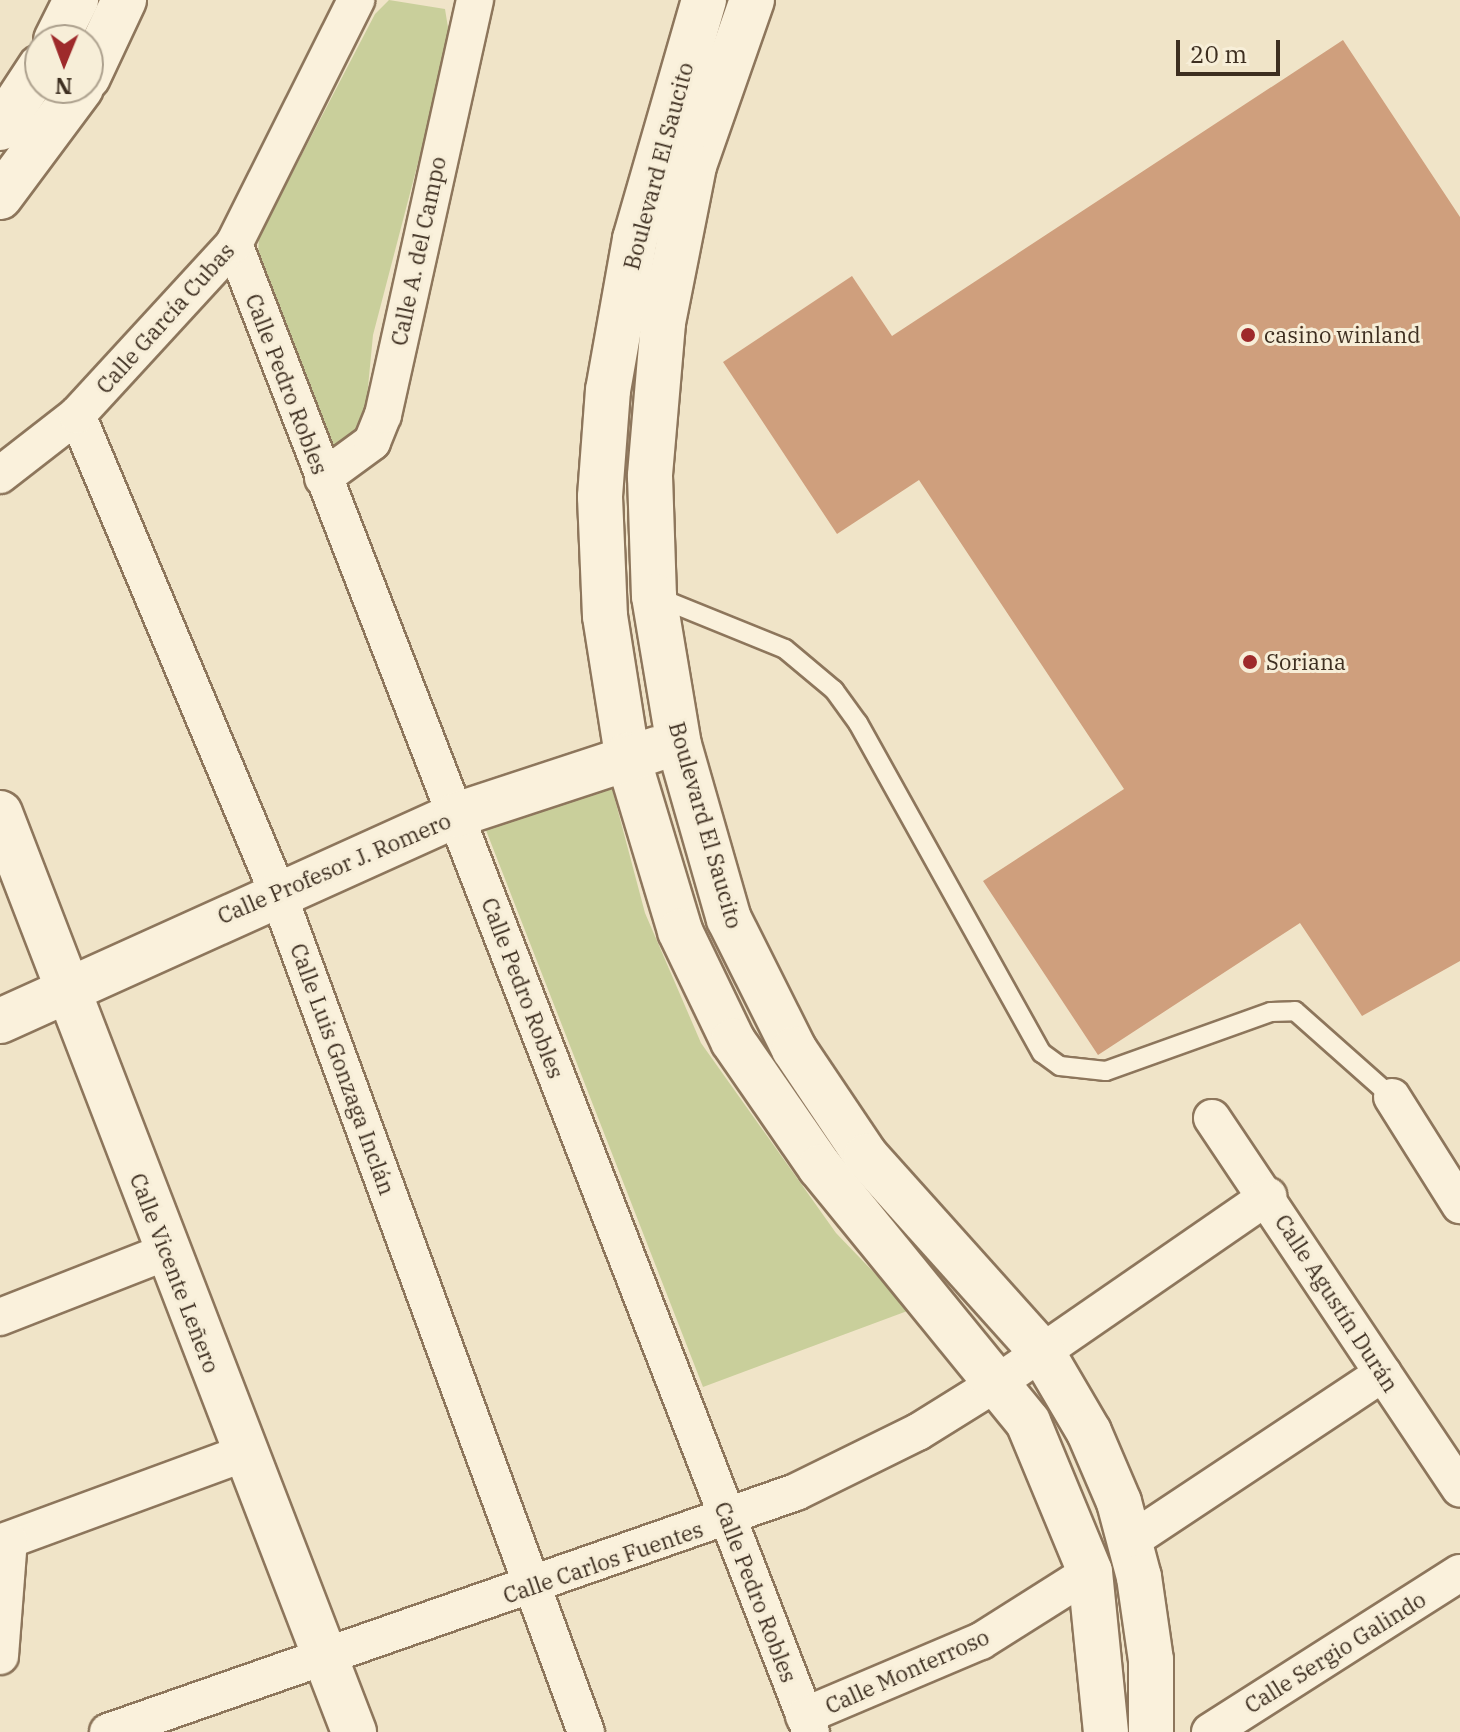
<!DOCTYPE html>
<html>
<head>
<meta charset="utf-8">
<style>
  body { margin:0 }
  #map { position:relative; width:1460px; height:1732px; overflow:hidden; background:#f0e4c8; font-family:"IBM Plex Serif",serif }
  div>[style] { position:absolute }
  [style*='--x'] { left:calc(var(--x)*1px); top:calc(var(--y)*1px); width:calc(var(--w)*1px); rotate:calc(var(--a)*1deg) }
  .green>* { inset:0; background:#c9cf9b }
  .building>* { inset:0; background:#cf9f7d }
  .roads { filter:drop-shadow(2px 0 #8d765c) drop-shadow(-2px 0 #8d765c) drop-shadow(0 2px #8d765c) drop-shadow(0 -2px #8d765c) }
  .service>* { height:18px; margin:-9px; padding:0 9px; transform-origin:9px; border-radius:9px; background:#faf1dc }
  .minor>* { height:36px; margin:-18px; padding:0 18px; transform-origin:18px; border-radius:18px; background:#faf1dc }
  .tertiary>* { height:44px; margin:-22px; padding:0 22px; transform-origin:22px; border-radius:22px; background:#faf1dc }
  .secondary>* { height:44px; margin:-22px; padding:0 22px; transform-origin:22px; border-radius:22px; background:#faf1dc }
  .dots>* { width:22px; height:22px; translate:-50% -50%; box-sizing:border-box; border:4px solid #f7eed8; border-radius:50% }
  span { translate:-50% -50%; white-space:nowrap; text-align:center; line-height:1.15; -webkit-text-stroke:6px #f7eed8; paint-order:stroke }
  .street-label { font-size:22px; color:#3d2e20 }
  .poi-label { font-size:22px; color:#3d2e20 }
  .left { translate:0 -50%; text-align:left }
  .north { position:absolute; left:24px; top:24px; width:80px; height:80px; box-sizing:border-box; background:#f7eed8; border:2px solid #ada18e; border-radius:50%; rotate:181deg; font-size:22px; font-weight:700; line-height:32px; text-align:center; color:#3d2e20 }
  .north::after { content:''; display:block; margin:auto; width:28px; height:36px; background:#9e2a2b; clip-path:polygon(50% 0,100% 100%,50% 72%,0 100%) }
  .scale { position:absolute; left:1176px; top:40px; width:104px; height:36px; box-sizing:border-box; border:4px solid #3d2e20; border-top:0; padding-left:10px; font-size:24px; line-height:28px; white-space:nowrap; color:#3d2e20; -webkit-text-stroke:6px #f7eed8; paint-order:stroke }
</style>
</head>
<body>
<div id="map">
  <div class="green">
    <div style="clip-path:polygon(389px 0,445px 9px,450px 40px,373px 335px,365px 418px,354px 441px,334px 448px,258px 255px,259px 237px,375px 14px)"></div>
    <div style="clip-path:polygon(610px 781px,645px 913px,701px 1043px,836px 1233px,910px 1310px,703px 1387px,482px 820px)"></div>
  </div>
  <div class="building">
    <div style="clip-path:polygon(1343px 40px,1460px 217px,1460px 961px,1362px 1016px,1300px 923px,1098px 1055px,983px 881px,1124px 789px,919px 480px,837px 534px,723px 362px,852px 276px,892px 336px)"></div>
  </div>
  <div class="roads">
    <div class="service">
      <div style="--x:657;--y:597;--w:138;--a:22.1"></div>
      <div style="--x:785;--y:649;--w:64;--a:39.9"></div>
      <div style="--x:834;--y:690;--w:41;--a:54"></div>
      <div style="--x:858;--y:723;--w:378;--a:60.9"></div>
      <div style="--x:1042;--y:1053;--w:22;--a:36"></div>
      <div style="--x:1060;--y:1066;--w:46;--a:6.2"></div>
      <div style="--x:1106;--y:1071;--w:175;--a:-19.7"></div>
      <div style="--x:1271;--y:1012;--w:24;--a:-2"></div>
      <div style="--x:1295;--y:1011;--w:130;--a:41.6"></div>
    </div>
    <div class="minor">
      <div style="--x:234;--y:244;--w:1596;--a:68.81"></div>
      <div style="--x:77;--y:415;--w:516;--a:67.21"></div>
      <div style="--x:277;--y:891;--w:896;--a:69.83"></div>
      <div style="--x:0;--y:475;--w:98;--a:-37.9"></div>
      <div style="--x:77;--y:415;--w:232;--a:-47.4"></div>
      <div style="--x:234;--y:244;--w:273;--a:-63.4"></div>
      <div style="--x:323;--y:478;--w:61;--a:-36.3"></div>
      <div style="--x:372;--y:442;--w:29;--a:-68"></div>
      <div style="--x:383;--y:415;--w:425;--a:-77.5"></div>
      <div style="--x:1392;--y:1097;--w:128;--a:57.8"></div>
      <div style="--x:1212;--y:1118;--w:446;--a:56.2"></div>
      <div style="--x:0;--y:1317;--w:178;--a:-21.4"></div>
      <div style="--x:1129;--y:1542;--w:305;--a:-33.6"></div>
      <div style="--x:0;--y:1543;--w:260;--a:-20.2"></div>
      <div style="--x:0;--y:1656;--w:116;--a:-85.6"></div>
      <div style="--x:804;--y:1716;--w:192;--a:-23"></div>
      <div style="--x:981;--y:1641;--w:129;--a:-32.3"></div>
      <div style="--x:108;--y:1732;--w:729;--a:-19.23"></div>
      <div style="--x:796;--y:1492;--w:136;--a:-26.2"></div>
      <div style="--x:918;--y:1432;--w:97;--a:-31.9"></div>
      <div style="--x:1000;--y:1381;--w:326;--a:-34.6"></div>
      <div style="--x:1210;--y:1732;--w:296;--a:-32.5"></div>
    </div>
    <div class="tertiary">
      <div style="--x:704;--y:0;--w:249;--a:106.1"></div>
      <div style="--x:635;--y:239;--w:153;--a:100.1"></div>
      <div style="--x:608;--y:390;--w:107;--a:94.3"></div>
      <div style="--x:600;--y:497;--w:119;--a:87.6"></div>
      <div style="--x:605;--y:616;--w:141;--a:81"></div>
      <div style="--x:627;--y:755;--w:184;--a:73.2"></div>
      <div style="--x:680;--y:931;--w:122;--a:64.3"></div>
      <div style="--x:733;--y:1041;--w:153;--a:55.4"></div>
      <div style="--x:820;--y:1167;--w:329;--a:50.8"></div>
      <div style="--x:1028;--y:1422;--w:162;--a:67.5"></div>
      <div style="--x:1090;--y:1572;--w:161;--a:84.3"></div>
      <div style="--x:752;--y:0;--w:176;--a:109.3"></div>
      <div style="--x:694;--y:166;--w:160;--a:101.2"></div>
      <div style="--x:663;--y:323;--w:154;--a:94.9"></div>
      <div style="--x:650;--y:476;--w:120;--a:88.1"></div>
      <div style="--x:654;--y:596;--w:151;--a:80.5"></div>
      <div style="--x:679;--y:745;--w:181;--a:74"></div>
      <div style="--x:729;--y:919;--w:145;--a:63.4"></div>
      <div style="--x:794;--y:1049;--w:129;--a:56.1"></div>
      <div style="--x:866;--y:1156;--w:263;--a:48.1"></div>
      <div style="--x:1042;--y:1352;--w:93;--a:59.6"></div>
      <div style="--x:1089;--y:1432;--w:76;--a:66.8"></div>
      <div style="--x:1119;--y:1502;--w:78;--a:75.1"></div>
      <div style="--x:1139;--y:1577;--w:84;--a:81.8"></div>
      <div style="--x:1151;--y:1660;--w:72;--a:90"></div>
      <div style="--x:0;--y:813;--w:985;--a:68.93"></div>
      <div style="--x:0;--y:1021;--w:500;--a:-24.31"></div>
      <div style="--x:456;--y:815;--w:212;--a:-18.2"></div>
    </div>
    <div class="secondary">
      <div style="--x:56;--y:40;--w:45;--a:-63.4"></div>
      <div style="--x:88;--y:77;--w:85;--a:-64.9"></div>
      <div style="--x:0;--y:128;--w:73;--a:-56.7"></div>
      <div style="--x:0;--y:197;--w:136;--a:-53.4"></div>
    </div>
  </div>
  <div class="dots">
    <div style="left:1248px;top:335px;background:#9e2a2b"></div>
    <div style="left:1250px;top:662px;background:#9e2a2b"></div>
  </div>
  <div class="street-label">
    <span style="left:658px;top:166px;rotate:-75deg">Boulevard El Saucito</span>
    <span style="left:418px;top:251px;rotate:-78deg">Calle A. del Campo</span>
    <span style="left:165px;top:318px;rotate:-48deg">Calle García Cubas</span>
    <span style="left:287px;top:384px;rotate:69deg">Calle Pedro Robles</span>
    <span style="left:706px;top:825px;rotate:74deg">Boulevard El Saucito</span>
    <span style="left:334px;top:868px;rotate:-23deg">Calle Profesor J. Romero</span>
    <span style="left:523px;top:988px;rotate:69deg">Calle Pedro Robles</span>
    <span style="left:343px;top:1069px;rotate:70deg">Calle Luis Gonzaga Inclán</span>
    <span style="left:175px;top:1273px;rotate:69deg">Calle Vicente Leñero</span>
    <span style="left:1337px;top:1303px;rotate:57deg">Calle Agustín Durán</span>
    <span style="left:603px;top:1562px;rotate:-19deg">Calle Carlos Fuentes</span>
    <span style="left:756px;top:1592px;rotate:69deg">Calle Pedro Robles</span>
    <span style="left:1335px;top:1652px;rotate:-32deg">Calle Sergio Galindo</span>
    <span style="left:907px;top:1671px;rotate:-24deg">Calle Monterroso</span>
  </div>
  <div class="poi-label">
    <span class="left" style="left:1264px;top:335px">casino winland</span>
    <span class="left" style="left:1266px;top:662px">Soriana</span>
  </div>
  <div class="north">N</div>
  <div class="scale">20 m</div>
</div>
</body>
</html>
